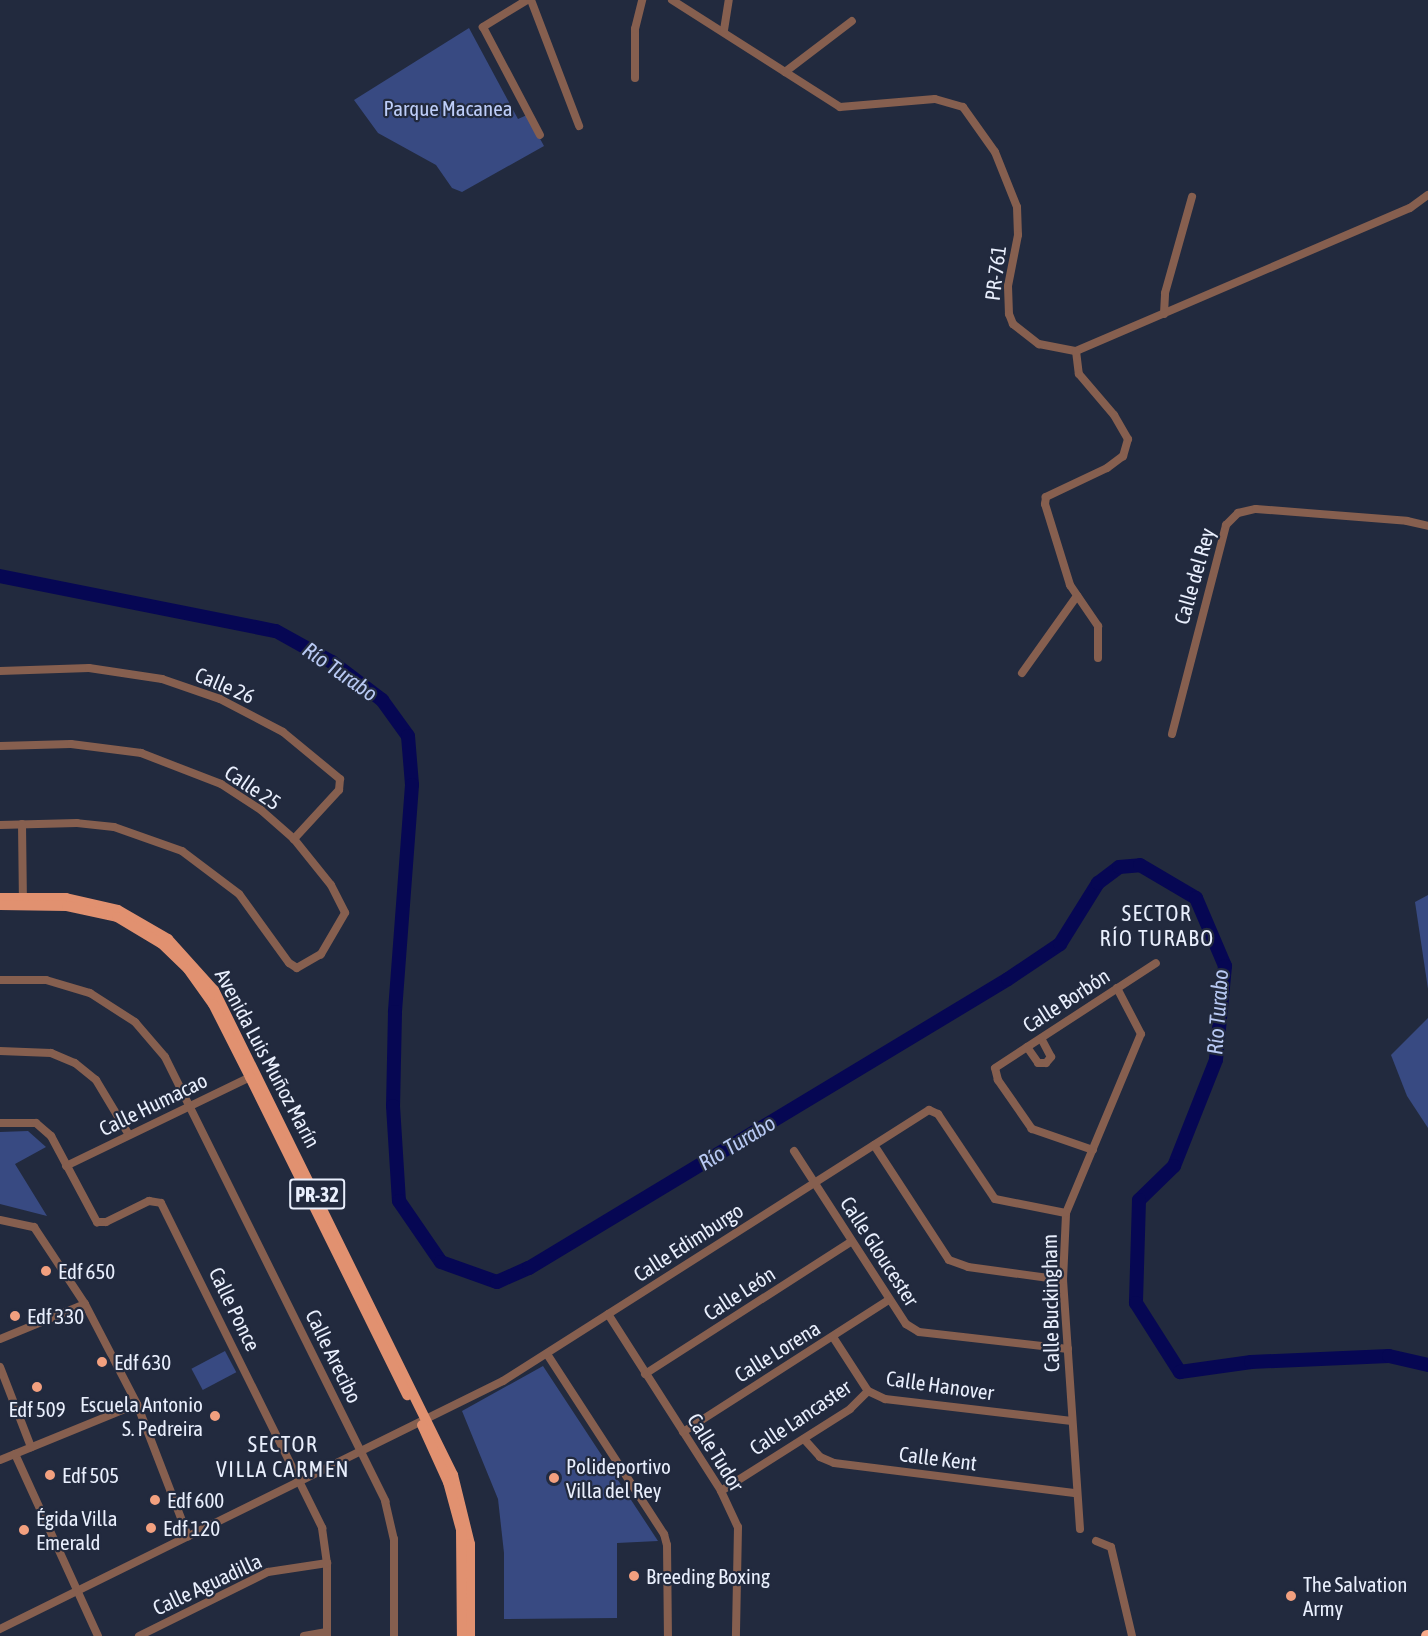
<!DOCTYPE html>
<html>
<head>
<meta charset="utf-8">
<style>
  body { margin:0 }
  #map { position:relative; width:1428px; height:1636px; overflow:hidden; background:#222a3e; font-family:"Asap Condensed",sans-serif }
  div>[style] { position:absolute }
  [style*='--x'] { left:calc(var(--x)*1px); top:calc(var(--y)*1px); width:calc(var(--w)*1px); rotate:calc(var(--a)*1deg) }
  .green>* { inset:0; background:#384a82; transform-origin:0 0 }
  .river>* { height:14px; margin:-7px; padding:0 7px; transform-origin:7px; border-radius:7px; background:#060753 }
  .minor>* { height:8px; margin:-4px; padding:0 4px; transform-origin:4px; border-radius:4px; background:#865f4f }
  .major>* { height:10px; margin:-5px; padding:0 5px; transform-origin:5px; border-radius:5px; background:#e19170 }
  .highway>* { height:12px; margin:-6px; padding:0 6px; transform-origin:6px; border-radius:6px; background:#f9ab8b }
  .dots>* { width:16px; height:16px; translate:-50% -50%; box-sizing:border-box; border:3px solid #222a3e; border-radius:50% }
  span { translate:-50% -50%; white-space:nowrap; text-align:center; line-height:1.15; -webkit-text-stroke:4.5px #222a3e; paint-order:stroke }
  .shield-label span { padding:2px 4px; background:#222a3e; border:2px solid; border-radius:4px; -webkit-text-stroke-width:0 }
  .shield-label { font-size:20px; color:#e9effd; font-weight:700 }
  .park-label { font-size:21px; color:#becef9 }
  .street-label { font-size:21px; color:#e9effd }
  .poi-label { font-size:21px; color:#e9effd }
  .left { translate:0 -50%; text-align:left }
  .right { translate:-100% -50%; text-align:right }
  .water-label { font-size:22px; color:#b8c9f3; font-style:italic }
  .neighbourhood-label { font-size:22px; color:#e9effd; letter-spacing:1.5px }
</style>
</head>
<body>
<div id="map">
  <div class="green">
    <div style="clip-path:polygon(469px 28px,518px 119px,527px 115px,544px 146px,462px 192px,452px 188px,436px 165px,378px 133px,354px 100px)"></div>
    <div style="clip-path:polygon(1428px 895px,1428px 989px,1415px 902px)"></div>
    <div style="clip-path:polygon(1428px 1018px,1428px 1128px,1407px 1096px,1391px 1055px)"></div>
    <div style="clip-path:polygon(28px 1131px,46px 1147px,15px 1164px,47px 1216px,0 1204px,0 1132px)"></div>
    <div style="left:225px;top:1351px;width:24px;height:38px;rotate:62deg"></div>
    <div style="clip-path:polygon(543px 1366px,658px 1541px,617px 1543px,617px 1618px,504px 1619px,504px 1553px,498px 1499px,462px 1411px)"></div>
  </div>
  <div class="river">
    <div style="--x:0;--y:576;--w:281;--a:11.3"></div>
    <div style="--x:276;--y:631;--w:64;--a:29"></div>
    <div style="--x:332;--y:662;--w:63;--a:37.2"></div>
    <div style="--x:382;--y:700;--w:44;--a:54.2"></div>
    <div style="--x:408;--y:736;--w:49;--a:85.3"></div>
    <div style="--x:412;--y:785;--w:228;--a:94.3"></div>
    <div style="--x:395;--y:1012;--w:94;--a:91.2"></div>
    <div style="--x:393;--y:1106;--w:95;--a:86.4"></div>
    <div style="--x:399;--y:1201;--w:74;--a:55.5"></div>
    <div style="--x:441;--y:1262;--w:59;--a:19.7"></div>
    <div style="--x:497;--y:1282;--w:35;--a:-24"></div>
    <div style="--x:529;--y:1268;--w:559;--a:-31.1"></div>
    <div style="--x:1008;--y:979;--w:63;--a:-33.9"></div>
    <div style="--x:1060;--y:944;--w:72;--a:-58.1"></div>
    <div style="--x:1098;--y:883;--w:26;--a:-37"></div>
    <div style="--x:1119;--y:867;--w:21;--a:-5"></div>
    <div style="--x:1140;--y:865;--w:65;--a:30.5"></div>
    <div style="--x:1196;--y:898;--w:74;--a:66.9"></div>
    <div style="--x:1225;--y:966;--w:94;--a:95.5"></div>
    <div style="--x:1216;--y:1060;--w:114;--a:111.6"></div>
    <div style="--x:1174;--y:1166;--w:49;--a:135.8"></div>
    <div style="--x:1139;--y:1200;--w:103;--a:91.7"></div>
    <div style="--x:1136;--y:1303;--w:82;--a:57.5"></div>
    <div style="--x:1180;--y:1372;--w:72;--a:-8"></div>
    <div style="--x:1251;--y:1362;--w:138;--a:-2.5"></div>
    <div style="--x:1389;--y:1356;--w:40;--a:13"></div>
  </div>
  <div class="minor">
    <div style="--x:527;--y:0;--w:52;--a:148.5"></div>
    <div style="--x:483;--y:27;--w:122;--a:62.2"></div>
    <div style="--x:531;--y:0;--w:135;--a:69.1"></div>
    <div style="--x:672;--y:0;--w:199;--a:32.5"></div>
    <div style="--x:840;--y:107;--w:95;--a:-4.8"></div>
    <div style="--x:935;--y:99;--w:29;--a:16"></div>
    <div style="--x:963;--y:107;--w:55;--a:54.6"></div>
    <div style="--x:995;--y:152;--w:59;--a:68.2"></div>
    <div style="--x:1017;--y:207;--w:28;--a:88"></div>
    <div style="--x:1018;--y:235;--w:52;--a:101.1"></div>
    <div style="--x:1008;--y:286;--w:28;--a:88"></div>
    <div style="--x:1009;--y:314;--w:11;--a:68"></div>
    <div style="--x:1013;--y:324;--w:33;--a:38"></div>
    <div style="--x:1039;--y:344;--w:38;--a:11"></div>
    <div style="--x:1076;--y:351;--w:363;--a:-23.2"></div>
    <div style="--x:1410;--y:208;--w:22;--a:-36"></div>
    <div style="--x:724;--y:30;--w:30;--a:-81"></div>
    <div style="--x:785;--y:72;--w:84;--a:-37.3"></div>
    <div style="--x:635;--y:78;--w:49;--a:-90"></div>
    <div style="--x:635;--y:29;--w:30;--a:-76"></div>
    <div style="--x:1164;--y:314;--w:21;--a:-87"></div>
    <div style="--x:1165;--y:293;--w:100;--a:-74.3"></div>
    <div style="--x:1076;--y:351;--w:23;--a:83"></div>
    <div style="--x:1079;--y:374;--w:54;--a:49.5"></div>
    <div style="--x:1114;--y:415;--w:28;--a:60"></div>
    <div style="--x:1128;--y:439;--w:18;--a:106"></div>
    <div style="--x:1123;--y:456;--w:20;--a:143"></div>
    <div style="--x:1107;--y:468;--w:68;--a:154.6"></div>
    <div style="--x:1046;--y:497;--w:7;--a:98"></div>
    <div style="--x:1045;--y:504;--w:85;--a:72.8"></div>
    <div style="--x:1070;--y:585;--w:50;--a:55.7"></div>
    <div style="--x:1098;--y:626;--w:32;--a:90"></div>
    <div style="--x:0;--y:671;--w:89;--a:-1.9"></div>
    <div style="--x:89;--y:668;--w:74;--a:8.6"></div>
    <div style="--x:162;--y:679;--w:61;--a:19"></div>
    <div style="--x:220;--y:699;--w:71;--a:27.6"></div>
    <div style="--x:283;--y:732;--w:74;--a:39.5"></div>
    <div style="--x:340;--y:779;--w:11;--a:95"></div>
    <div style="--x:339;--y:790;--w:67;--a:132.6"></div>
    <div style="--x:1022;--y:673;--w:95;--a:-54.5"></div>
    <div style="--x:1172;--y:734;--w:216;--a:-75.5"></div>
    <div style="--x:1226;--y:525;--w:17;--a:-45"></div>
    <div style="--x:1238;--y:513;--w:18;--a:-13"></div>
    <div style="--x:1256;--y:509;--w:151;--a:4.5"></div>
    <div style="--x:1407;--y:521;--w:22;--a:13"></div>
    <div style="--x:0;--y:746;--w:71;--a:-1.6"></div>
    <div style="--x:71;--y:744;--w:71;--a:7.3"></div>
    <div style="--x:141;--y:753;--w:86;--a:21.2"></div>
    <div style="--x:221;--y:784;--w:48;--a:33"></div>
    <div style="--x:261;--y:810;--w:44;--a:41.3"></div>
    <div style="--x:294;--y:839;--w:59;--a:51.2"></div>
    <div style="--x:331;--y:885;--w:31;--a:63"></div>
    <div style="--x:345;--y:913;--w:48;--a:120.3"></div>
    <div style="--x:321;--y:954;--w:28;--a:150"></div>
    <div style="--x:297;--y:968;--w:9;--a:-148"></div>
    <div style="--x:289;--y:963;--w:85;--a:-125.9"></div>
    <div style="--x:239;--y:894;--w:71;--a:-143"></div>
    <div style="--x:182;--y:851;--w:72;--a:-160.6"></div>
    <div style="--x:114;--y:827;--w:37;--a:-174"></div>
    <div style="--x:77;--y:823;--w:77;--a:178.5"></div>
    <div style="--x:22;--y:824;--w:78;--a:89.3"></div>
    <div style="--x:0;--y:980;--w:46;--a:0"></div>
    <div style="--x:46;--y:980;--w:46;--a:16.5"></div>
    <div style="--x:90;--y:993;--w:54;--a:32.8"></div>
    <div style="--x:135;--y:1022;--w:46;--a:49.4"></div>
    <div style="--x:165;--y:1057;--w:496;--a:63.6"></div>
    <div style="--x:385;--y:1501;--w:39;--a:77"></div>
    <div style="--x:394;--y:1539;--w:97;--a:90"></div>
    <div style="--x:1027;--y:1047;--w:19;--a:55"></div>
    <div style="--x:1038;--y:1063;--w:8;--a:0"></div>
    <div style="--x:1046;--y:1063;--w:8;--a:-50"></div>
    <div style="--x:1051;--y:1057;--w:21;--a:-118"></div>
    <div style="--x:0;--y:1051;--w:51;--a:2.2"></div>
    <div style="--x:51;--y:1053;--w:26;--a:23"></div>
    <div style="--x:75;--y:1063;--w:27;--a:39"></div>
    <div style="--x:96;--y:1080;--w:64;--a:59"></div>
    <div style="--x:0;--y:1123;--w:36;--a:0"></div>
    <div style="--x:36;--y:1123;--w:20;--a:41"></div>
    <div style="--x:51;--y:1136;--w:98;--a:61.9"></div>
    <div style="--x:97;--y:1222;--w:9;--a:0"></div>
    <div style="--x:106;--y:1222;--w:48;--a:-26"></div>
    <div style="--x:149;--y:1201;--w:12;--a:9"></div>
    <div style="--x:161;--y:1203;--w:363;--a:63.6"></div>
    <div style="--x:322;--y:1528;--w:35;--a:82"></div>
    <div style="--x:327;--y:1563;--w:73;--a:90"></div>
    <div style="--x:874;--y:1145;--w:137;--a:56.9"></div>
    <div style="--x:949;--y:1260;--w:20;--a:20"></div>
    <div style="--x:968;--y:1267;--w:96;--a:7.8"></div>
    <div style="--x:1093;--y:1150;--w:65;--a:-161"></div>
    <div style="--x:1032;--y:1129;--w:60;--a:-124.8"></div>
    <div style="--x:998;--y:1080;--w:12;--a:-104"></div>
    <div style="--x:995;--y:1068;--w:192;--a:-33.1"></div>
    <div style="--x:794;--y:1151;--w:206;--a:57.1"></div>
    <div style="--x:906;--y:1324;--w:15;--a:32"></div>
    <div style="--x:919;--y:1332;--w:150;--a:6.5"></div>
    <div style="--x:66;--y:1166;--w:209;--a:-25.8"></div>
    <div style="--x:0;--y:1220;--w:35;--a:12"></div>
    <div style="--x:34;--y:1227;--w:92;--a:56.5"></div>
    <div style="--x:85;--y:1304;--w:113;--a:62.5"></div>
    <div style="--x:137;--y:1404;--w:142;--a:68.9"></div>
    <div style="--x:608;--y:1314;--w:210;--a:57.4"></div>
    <div style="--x:721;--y:1491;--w:40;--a:65"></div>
    <div style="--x:738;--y:1527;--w:109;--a:91.1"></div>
    <div style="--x:833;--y:1337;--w:64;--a:57.1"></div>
    <div style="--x:868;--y:1391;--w:19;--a:25"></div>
    <div style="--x:885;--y:1399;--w:188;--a:6.7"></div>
    <div style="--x:0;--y:1339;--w:92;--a:-22.4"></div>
    <div style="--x:547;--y:1354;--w:215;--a:57"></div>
    <div style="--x:664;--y:1534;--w:11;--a:75"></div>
    <div style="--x:667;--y:1545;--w:91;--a:89.4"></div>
    <div style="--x:0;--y:1367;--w:86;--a:68.8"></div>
    <div style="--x:645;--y:1374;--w:245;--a:-32.7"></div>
    <div style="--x:683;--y:1432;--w:245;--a:-32.7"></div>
    <div style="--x:804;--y:1439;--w:24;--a:48"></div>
    <div style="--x:820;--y:1457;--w:15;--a:23"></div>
    <div style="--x:834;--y:1463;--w:244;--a:7.1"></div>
    <div style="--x:15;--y:1454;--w:200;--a:65.5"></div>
    <div style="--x:0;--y:1460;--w:148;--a:-22.2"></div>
    <div style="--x:721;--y:1491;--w:153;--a:-32.4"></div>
    <div style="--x:850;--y:1409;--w:25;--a:-45"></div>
    <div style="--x:1080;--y:1529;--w:250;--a:-93.9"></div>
    <div style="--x:1063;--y:1280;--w:67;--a:-87.4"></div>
    <div style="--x:1066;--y:1213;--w:194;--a:-67.3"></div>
    <div style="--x:1141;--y:1034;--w:52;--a:-117.6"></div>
    <div style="--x:1096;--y:1541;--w:16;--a:22"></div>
    <div style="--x:1111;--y:1547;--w:91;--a:76.7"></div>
    <div style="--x:0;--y:1629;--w:561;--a:-26.25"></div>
    <div style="--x:503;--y:1381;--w:505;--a:-32.46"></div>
    <div style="--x:929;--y:1110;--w:10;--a:24"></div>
    <div style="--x:938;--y:1114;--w:102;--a:56.2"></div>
    <div style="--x:995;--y:1199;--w:72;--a:11.2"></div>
    <div style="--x:139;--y:1636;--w:144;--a:-26.4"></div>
    <div style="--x:268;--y:1572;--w:60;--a:-8.7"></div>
    <div style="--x:304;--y:1636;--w:23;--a:-10"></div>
  </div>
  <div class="major">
    <div style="--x:0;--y:898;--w:66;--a:0"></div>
    <div style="--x:66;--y:898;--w:53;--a:13"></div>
    <div style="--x:118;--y:910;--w:58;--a:30.1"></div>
    <div style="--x:168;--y:939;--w:69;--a:48"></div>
    <div style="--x:214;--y:990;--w:541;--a:63.77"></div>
    <div style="--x:453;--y:1475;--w:71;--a:76.2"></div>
    <div style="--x:470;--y:1544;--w:92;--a:90"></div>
    <div style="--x:0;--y:905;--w:67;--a:0.9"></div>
    <div style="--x:67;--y:906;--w:51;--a:12.4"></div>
    <div style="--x:117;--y:917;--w:52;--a:31"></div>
    <div style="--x:162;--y:944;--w:36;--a:44"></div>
    <div style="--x:188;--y:969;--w:43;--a:54.5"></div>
    <div style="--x:213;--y:1004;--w:82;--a:63.1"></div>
    <div style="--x:250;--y:1077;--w:355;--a:63.7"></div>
    <div style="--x:422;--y:1425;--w:63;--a:65.5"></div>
    <div style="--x:448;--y:1482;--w:50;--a:74.8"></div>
    <div style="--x:461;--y:1530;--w:106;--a:89.5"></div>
  </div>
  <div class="highway">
    <div style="--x:1427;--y:1636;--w:1;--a:0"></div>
  </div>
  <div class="dots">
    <div style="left:46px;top:1271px;background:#f2a07f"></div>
    <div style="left:15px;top:1316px;background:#f2a07f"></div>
    <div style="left:102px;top:1362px;background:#f2a07f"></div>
    <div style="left:37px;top:1387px;background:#f2a07f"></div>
    <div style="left:215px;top:1416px;background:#f2a07f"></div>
    <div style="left:50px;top:1475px;background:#f2a07f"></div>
    <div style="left:554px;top:1478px;background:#f2a07f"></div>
    <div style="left:155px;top:1500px;background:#f2a07f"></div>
    <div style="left:151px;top:1528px;background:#f2a07f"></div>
    <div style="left:24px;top:1530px;background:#f2a07f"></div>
    <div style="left:634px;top:1576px;background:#f2a07f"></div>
    <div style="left:1291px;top:1596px;background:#f2a07f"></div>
  </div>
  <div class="shield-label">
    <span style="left:317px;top:1194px">PR-32</span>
  </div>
  <div class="park-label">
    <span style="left:448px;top:108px">Parque Macanea</span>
  </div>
  <div class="street-label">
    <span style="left:995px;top:273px;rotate:-83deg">PR-761</span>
    <span style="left:1194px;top:576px;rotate:-74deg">Calle del Rey</span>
    <span style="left:225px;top:685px;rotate:23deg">Calle 26</span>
    <span style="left:253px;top:787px;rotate:34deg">Calle 25</span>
    <span style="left:1066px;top:1000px;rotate:-33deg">Calle Borbón</span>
    <span style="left:268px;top:1058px;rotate:62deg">Avenida Luis Muñoz Marín</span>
    <span style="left:153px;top:1104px;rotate:-26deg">Calle Humacao</span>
    <span style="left:688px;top:1242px;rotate:-33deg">Calle Edimburgo</span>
    <span style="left:880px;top:1251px;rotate:57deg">Calle Gloucester</span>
    <span style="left:739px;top:1293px;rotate:-33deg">Calle León</span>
    <span style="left:1050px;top:1303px;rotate:-91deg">Calle Buckingham</span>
    <span style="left:235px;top:1309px;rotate:64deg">Calle Ponce</span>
    <span style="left:777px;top:1351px;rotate:-32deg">Calle Lorena</span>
    <span style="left:334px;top:1356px;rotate:64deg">Calle Arecibo</span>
    <span style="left:940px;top:1385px;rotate:8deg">Calle Hanover</span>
    <span style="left:800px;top:1417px;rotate:-34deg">Calle Lancaster</span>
    <span style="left:716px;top:1452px;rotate:58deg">Calle Tudor</span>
    <span style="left:938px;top:1458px;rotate:7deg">Calle Kent</span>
    <span style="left:207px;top:1584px;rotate:-25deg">Calle Aguadilla</span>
  </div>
  <div class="poi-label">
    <span class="left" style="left:58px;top:1271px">Edf 650</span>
    <span class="left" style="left:27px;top:1316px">Edf 330</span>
    <span class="left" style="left:114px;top:1362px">Edf 630</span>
    <span class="right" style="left:203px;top:1416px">Escuela Antonio<br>S. Pedreira</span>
    <span style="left:37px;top:1409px">Edf 509</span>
    <span class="left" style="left:566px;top:1478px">Polideportivo<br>Villa del Rey</span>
    <span class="left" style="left:62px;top:1475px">Edf 505</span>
    <span class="left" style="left:167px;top:1500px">Edf 600</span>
    <span class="left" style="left:36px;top:1530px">Égida Villa<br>Emerald</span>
    <span class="left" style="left:163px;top:1528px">Edf 120</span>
    <span class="left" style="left:646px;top:1576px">Breeding Boxing</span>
    <span class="left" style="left:1303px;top:1596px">The Salvation<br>Army</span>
  </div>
  <div class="water-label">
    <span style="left:340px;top:672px;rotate:35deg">Río Turabo</span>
    <span style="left:1218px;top:1012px;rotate:-86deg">Río Turabo</span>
    <span style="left:737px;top:1143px;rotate:-31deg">Río Turabo</span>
  </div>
  <div class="neighbourhood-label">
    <span style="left:1157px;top:926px">SECTOR<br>RÍO TURABO</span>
    <span style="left:283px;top:1457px">SECTOR<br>VILLA CARMEN</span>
  </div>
</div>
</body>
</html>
